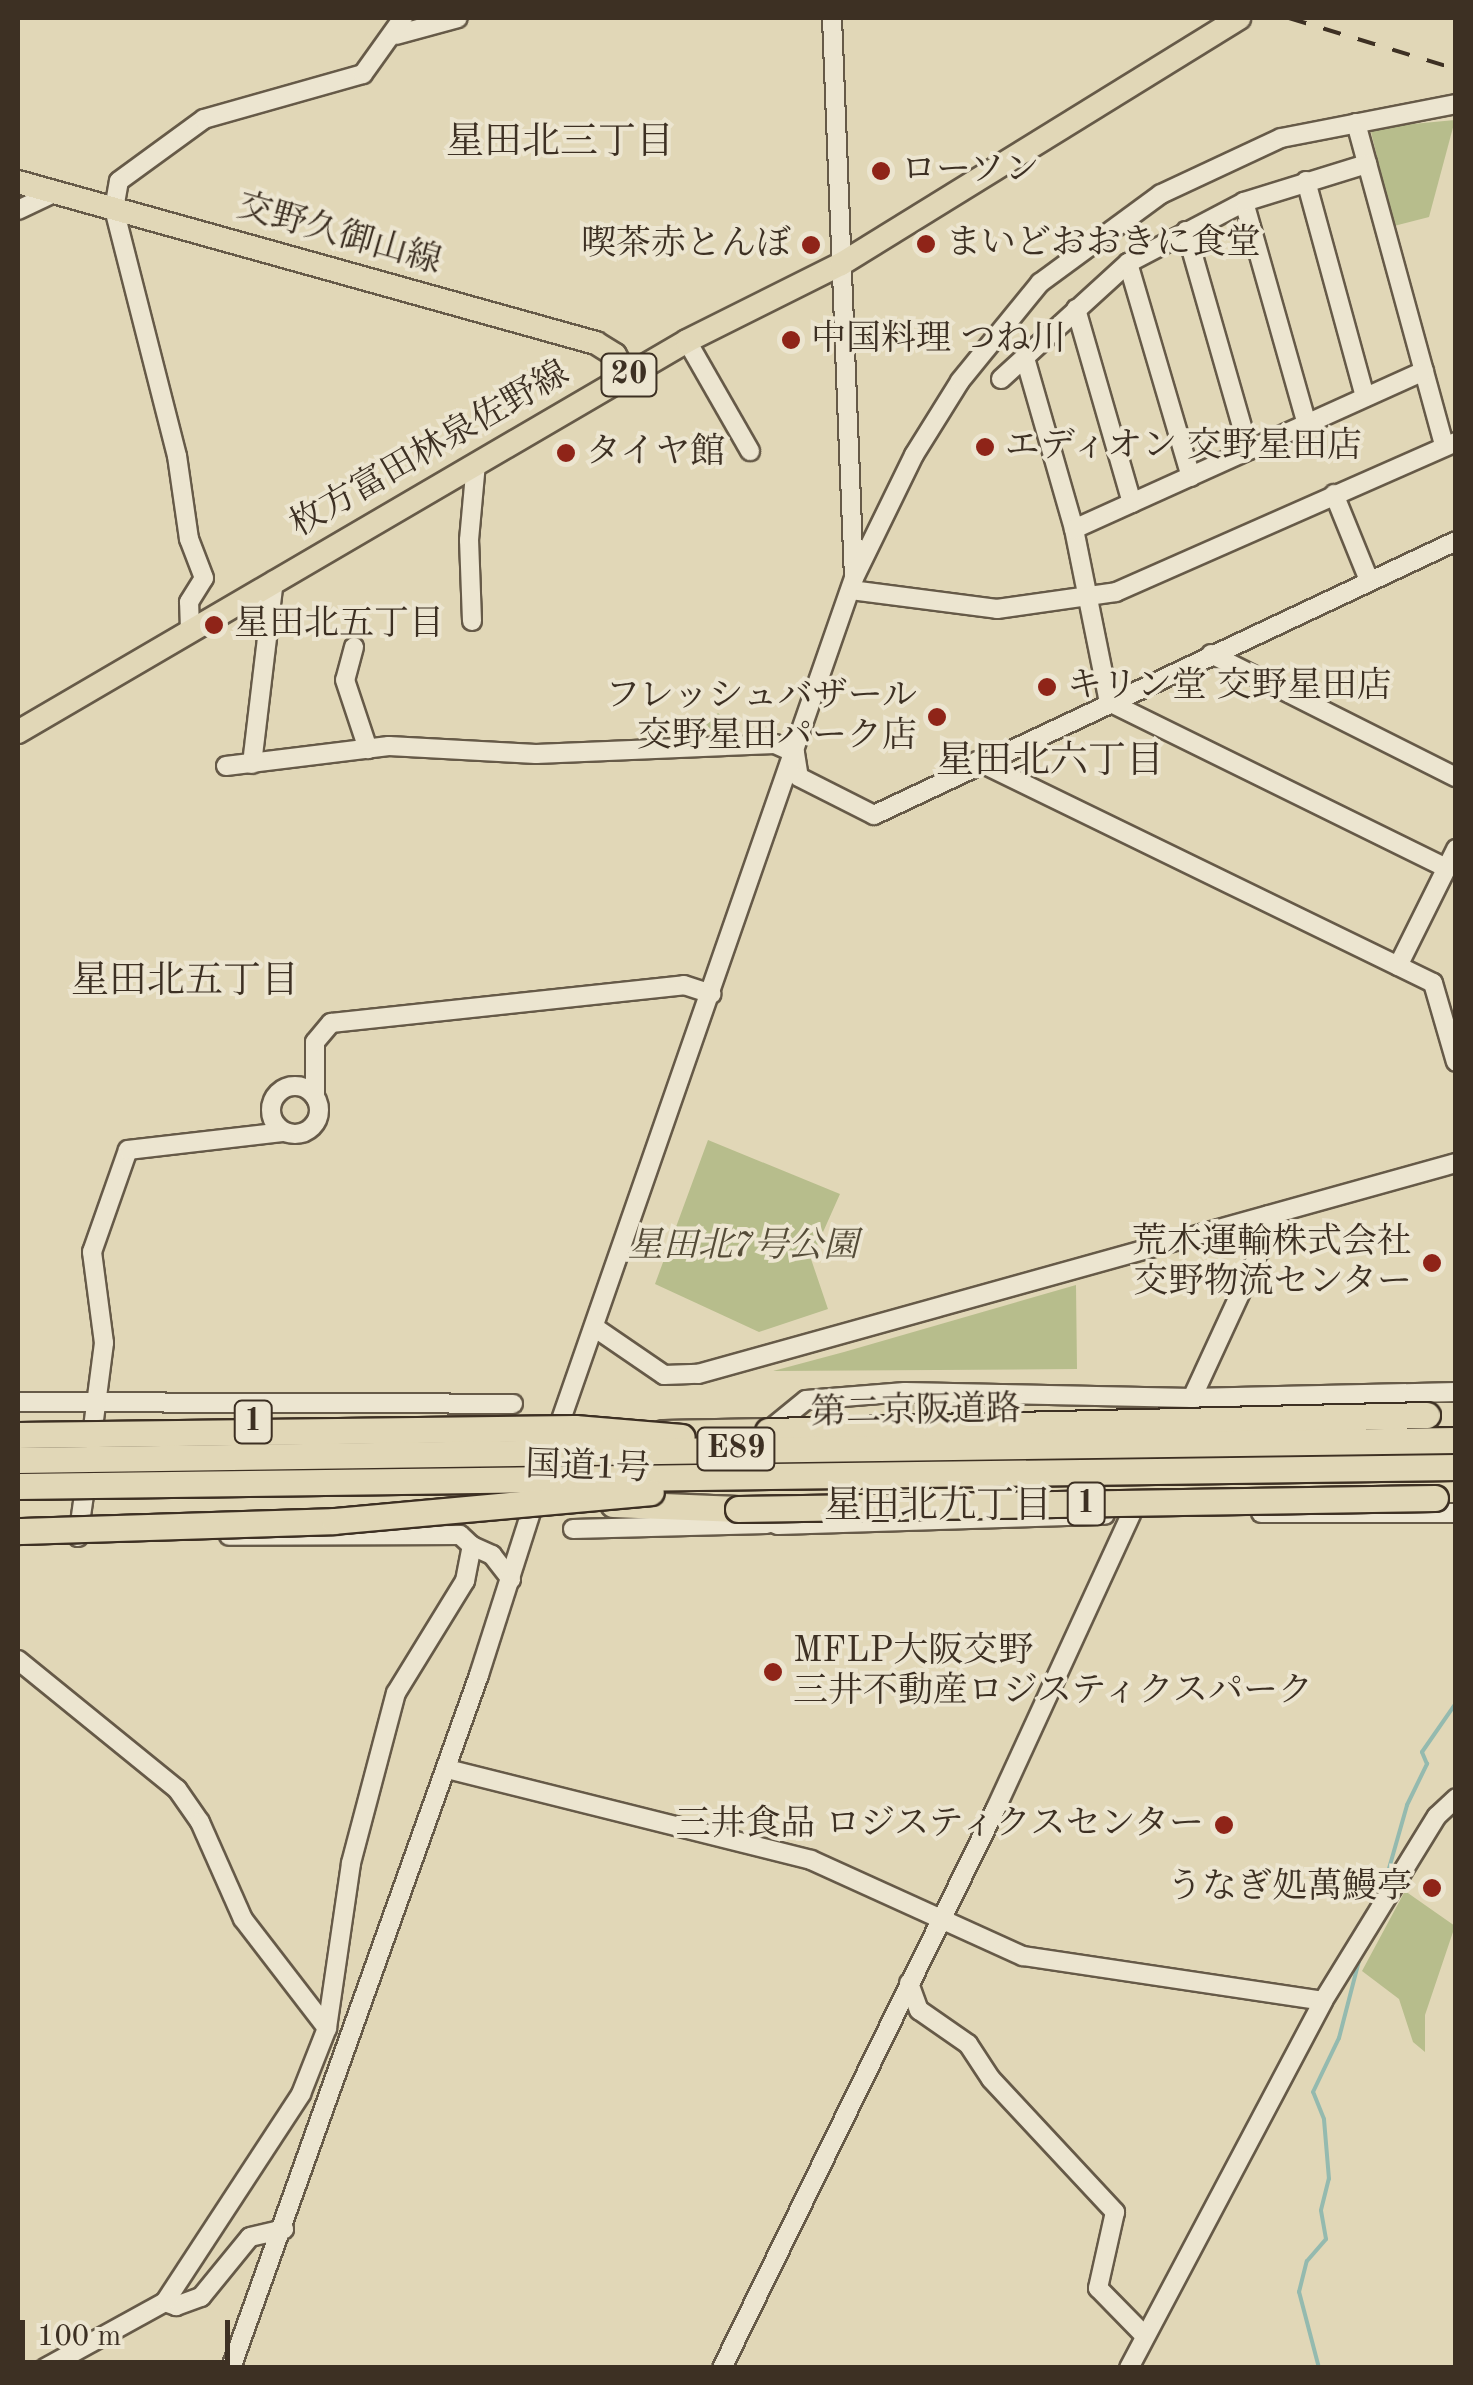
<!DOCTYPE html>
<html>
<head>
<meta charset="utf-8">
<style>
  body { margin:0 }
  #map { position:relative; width:1473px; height:2385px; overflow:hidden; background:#e1d7b7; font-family:"Old Standard TT","Noto Serif JP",serif }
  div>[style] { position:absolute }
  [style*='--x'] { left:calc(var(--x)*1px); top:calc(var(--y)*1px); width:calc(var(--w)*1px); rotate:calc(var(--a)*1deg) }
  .green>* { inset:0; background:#b7bd8c }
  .stream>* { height:4px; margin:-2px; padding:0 2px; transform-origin:2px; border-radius:2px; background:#94baaf }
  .minor-tunnel>* { height:18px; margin-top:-9px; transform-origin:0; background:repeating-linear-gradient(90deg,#c0b699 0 18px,transparent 0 27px) }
  .roads { filter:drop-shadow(2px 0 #665a48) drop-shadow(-2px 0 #665a48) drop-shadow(0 2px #665a48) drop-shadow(0 -2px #665a48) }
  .minor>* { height:18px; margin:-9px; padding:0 9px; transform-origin:9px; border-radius:9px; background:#ece5d0 }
  .minor>.ring { margin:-9px; padding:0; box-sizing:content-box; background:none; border:18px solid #ece5d0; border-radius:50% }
  .major>* { height:22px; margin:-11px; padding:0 11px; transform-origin:11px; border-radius:11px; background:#e1d7b7 }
  .highway>* { height:25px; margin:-12.5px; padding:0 12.5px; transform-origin:12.5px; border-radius:12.5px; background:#e1d7b7 }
  .rail>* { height:4px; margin-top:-2px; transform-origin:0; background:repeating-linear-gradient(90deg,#3d3023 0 18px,transparent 0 36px) }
  .bridges { filter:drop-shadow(2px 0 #3d3023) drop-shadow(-2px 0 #3d3023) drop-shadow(0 2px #3d3023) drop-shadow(0 -2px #3d3023) }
  .highway-bridge>* { height:25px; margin:-12.5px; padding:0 12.5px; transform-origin:12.5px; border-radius:12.5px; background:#e1d7b7 }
  .dots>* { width:28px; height:28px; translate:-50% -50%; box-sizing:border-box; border:5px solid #ece5d0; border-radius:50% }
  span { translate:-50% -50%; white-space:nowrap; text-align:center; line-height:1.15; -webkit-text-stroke:8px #ece5d0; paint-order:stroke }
  .shield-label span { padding:2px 8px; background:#ece5d0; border:2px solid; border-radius:8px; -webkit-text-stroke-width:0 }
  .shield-label { font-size:32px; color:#3d3023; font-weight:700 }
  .poi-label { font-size:35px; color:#3d3023 }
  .left { translate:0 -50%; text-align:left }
  .right { translate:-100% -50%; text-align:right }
  .street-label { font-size:35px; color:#3d3023 }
  .park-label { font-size:35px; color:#554c38; font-style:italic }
  .neighbourhood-label { font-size:38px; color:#3d3023 }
  .frame { position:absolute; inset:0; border:20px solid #3d3023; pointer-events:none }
  .scale { position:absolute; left:20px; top:2320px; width:210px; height:45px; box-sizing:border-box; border:5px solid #3d3023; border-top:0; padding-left:12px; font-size:30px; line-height:35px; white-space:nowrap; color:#3d3023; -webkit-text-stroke:8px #ece5d0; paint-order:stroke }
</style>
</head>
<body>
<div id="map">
  <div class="green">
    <div style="clip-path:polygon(1455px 120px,1429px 217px,1394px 226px,1370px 128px)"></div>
    <div style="clip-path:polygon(718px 713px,745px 737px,716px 738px,704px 727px)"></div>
    <div style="clip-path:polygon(708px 1140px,840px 1194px,811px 1259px,828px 1309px,759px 1332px,655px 1284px)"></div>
    <div style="clip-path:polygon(1076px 1285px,1077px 1369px,773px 1371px,844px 1352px)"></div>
    <div style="clip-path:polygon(1405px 1891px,1455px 1926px,1425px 2015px,1425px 2052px,1413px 2042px,1399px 1999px,1362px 1971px)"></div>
  </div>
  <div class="stream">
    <div style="--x:1384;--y:1886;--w:84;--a:-74.1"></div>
    <div style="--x:1407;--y:1805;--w:46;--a:-64"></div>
    <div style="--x:1427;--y:1764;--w:13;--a:-113"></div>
    <div style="--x:1422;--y:1752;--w:60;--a:-55.2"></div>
    <div style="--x:1319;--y:2368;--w:79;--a:-104.7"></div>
    <div style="--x:1299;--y:2292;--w:32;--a:-76"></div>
    <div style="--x:1307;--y:2261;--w:29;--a:-49"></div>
    <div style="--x:1326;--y:2239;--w:29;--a:-100"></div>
    <div style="--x:1321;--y:2210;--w:32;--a:-76"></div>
    <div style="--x:1329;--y:2179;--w:60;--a:-94.8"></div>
    <div style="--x:1324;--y:2119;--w:29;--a:-112"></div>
    <div style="--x:1313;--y:2092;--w:60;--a:-64.3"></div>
    <div style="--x:1339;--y:2038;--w:84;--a:-75.5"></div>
  </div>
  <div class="minor-tunnel">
    <div style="--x:905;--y:1392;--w:47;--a:87.6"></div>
  </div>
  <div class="roads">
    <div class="minor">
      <div style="--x:832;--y:18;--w:559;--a:87.75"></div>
      <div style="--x:396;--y:35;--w:64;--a:-15.3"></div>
      <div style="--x:1356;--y:123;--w:333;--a:74.7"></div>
      <div style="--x:1306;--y:181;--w:224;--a:74.7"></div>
      <div style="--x:1244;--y:202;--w:231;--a:74.2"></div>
      <div style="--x:18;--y:210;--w:42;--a:-25.3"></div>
      <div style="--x:1186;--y:231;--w:228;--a:74"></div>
      <div style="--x:1128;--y:263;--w:223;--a:73.6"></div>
      <div style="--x:1076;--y:309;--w:202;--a:73.9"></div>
      <div style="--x:687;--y:341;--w:127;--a:60.2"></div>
      <div style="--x:1025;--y:358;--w:178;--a:74"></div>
      <div style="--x:1074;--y:529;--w:177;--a:78.6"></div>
      <div style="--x:1109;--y:702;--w:376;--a:26.2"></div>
      <div style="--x:1001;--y:379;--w:172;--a:-42.4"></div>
      <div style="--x:1128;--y:263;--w:131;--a:-27.7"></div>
      <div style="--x:1244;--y:202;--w:129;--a:-17.2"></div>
      <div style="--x:1334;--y:494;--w:93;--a:67.9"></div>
      <div style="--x:1074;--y:529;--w:384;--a:-24.3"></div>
      <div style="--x:851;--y:590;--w:147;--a:7.4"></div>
      <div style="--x:997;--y:609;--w:120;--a:-8.1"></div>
      <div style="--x:1116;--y:592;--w:372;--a:-23.8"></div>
      <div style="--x:472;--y:621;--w:81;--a:-92.1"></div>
      <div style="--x:469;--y:540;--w:77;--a:-84.8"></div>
      <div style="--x:190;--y:629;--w:27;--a:-92"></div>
      <div style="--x:189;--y:602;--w:28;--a:-58"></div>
      <div style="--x:204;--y:578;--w:42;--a:-111"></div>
      <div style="--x:189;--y:539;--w:84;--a:-98.2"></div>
      <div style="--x:177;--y:456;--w:255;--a:-104.3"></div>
      <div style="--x:114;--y:209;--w:28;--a:-80"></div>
      <div style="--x:119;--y:181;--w:105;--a:-36.1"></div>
      <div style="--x:204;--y:119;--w:165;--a:-15.8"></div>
      <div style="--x:363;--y:74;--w:69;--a:-54.5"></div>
      <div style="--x:354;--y:647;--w:34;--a:105"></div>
      <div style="--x:345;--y:680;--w:73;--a:71.6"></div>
      <div style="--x:1211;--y:654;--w:274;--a:26.7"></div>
      <div style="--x:977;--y:761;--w:507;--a:25.96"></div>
      <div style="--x:1433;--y:983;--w:82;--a:73.8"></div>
      <div style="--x:252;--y:764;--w:185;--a:-83.2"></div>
      <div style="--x:226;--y:766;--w:164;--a:-7"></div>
      <div style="--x:389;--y:746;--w:147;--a:3.1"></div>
      <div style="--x:536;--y:754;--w:239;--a:-2.4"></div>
      <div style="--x:775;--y:744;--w:22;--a:24"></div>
      <div style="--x:795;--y:753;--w:24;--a:81"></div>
      <div style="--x:799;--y:777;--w:84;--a:26.9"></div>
      <div style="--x:874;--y:815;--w:643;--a:-25.21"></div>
      <div style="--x:1398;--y:966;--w:131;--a:-63.6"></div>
      <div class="ring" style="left:271px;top:1086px;width:30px;height:30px"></div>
      <div style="--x:315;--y:1097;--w:55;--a:-90"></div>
      <div style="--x:315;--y:1042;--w:25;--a:-50"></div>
      <div style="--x:331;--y:1023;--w:355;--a:-6.1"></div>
      <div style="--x:684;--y:985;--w:29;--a:18"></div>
      <div style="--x:594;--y:1327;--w:85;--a:34.4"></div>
      <div style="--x:664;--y:1375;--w:34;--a:-2"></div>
      <div style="--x:698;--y:1374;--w:787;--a:-15.56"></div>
      <div style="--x:1192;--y:1398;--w:174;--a:-65.2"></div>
      <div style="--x:1265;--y:1240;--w:25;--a:-83"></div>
      <div style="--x:18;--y:1402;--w:495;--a:0.2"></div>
      <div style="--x:768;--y:1431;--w:49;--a:-39.2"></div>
      <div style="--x:806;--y:1400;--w:99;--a:-4.6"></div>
      <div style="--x:905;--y:1392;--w:287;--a:1.2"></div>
      <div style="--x:1192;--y:1398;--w:264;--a:-1.3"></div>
      <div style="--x:91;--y:1443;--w:101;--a:-82.6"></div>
      <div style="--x:104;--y:1343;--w:92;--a:-97.5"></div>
      <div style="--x:92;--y:1252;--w:108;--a:-70.6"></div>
      <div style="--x:128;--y:1150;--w:157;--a:-6.6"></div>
      <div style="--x:744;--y:1512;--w:36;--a:21"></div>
      <div style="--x:778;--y:1525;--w:327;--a:-1.8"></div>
      <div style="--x:1261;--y:1513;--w:195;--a:0"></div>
      <div style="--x:573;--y:1529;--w:194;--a:-1.5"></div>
      <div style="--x:78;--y:1537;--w:64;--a:-81.9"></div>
      <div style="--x:472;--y:1546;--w:22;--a:24"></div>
      <div style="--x:492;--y:1555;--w:31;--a:52"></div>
      <div style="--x:18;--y:1660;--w:205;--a:39.1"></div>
      <div style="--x:177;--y:1789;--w:40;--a:55.1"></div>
      <div style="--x:200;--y:1822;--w:106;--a:66.1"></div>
      <div style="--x:243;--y:1919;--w:138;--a:52.4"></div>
      <div style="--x:447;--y:1769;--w:375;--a:14"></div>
      <div style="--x:811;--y:1860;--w:233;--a:24.4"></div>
      <div style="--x:1023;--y:1956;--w:303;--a:8.5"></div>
      <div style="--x:1323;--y:2001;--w:217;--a:-58.4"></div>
      <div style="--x:1437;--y:1816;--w:26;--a:-43"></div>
      <div style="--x:909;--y:1983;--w:29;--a:70"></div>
      <div style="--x:919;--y:2010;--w:60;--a:34.8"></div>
      <div style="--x:968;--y:2044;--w:42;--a:56.7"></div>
      <div style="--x:991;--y:2079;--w:182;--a:47"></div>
      <div style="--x:1115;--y:2212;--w:78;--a:102.6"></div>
      <div style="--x:1098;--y:2288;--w:66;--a:45.6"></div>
      <div style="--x:165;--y:2302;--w:12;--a:20"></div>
      <div style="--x:176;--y:2306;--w:27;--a:-20"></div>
      <div style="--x:201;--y:2297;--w:77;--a:-50.8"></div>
      <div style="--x:250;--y:2237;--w:35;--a:-13"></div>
      <div style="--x:45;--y:2368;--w:137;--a:-28.8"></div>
      <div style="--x:165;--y:2302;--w:249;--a:-56.8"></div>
      <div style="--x:301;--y:2094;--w:71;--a:-68.5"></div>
      <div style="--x:327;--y:2028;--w:167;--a:-81.7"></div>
      <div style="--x:351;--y:1863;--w:176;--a:-75.2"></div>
      <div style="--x:396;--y:1693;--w:132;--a:-58.4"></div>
      <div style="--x:465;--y:1581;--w:36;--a:-79"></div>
      <div style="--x:472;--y:1546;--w:16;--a:-137"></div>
      <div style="--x:460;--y:1535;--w:231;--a:179.8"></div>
      <div style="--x:231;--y:2368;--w:736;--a:-70.31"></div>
      <div style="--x:479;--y:1675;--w:253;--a:-72.3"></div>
      <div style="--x:556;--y:1434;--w:906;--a:-70.81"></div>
      <div style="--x:854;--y:578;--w:137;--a:-64"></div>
      <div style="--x:914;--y:455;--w:87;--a:-58.1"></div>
      <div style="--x:960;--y:381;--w:127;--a:-50.8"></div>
      <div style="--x:1040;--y:283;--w:150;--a:-36.3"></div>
      <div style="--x:1161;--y:194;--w:132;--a:-25"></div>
      <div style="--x:1281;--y:138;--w:178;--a:-11"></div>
      <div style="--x:722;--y:2368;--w:623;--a:-63.93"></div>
      <div style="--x:996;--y:1808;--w:324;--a:-65.3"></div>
      <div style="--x:1129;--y:2368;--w:415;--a:-62.1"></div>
    </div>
    <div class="major">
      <div style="--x:18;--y:182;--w:600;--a:15.57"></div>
      <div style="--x:596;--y:343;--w:22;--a:32"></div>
      <div style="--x:615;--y:355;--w:24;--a:62"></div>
      <div style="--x:18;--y:732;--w:775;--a:-30.3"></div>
      <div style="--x:687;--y:341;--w:172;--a:-26.6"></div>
      <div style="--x:841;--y:264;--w:468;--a:-31.7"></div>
    </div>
    <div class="highway">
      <div style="--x:1427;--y:1415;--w:29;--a:0"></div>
      <div style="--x:663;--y:1433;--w:105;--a:-1.1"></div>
      <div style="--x:613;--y:1504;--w:125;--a:2.3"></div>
    </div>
  </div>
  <div class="rail">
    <div style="--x:1289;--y:18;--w:175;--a:17"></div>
  </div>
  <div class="bridges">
    <div class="highway-bridge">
      <div style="--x:768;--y:1431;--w:659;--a:-1.39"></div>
      <div style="--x:18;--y:1435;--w:557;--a:-0.72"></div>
      <div style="--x:575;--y:1428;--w:107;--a:4.8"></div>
      <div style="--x:18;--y:1460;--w:1438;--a:-0.8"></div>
      <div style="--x:18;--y:1486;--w:1438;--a:-0.76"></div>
      <div style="--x:738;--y:1509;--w:697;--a:-0.9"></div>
      <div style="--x:18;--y:1531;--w:316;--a:-1.8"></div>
      <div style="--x:334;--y:1521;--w:318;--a:-5.2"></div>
    </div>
  </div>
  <div class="dots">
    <div style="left:881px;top:171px;background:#8f2418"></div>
    <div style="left:926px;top:244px;background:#8f2418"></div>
    <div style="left:811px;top:245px;background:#8f2418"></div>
    <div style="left:791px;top:340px;background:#8f2418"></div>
    <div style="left:985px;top:447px;background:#8f2418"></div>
    <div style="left:566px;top:453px;background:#8f2418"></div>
    <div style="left:214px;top:625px;background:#8f2418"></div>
    <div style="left:1047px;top:687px;background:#8f2418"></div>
    <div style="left:937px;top:717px;background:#8f2418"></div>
    <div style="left:1432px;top:1263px;background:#8f2418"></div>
    <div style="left:773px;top:1672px;background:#8f2418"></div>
    <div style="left:1224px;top:1825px;background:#8f2418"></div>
    <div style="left:1432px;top:1888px;background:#8f2418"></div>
  </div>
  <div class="shield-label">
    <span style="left:629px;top:375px">20</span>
    <span style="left:253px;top:1422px">1</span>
    <span style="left:736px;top:1449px">E89</span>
    <span style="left:1086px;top:1504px">1</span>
  </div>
  <div class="poi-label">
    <span class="left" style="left:901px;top:171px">ローソン</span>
    <span class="left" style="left:946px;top:244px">まいどおおきに食堂</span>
    <span class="right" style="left:791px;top:245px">喫茶赤とんぼ</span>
    <span class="left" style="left:811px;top:340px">中国料理 つね川</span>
    <span class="left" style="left:1005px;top:447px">エディオン 交野星田店</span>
    <span class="left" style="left:586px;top:453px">タイヤ館</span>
    <span class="left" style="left:234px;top:625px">星田北五丁目</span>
    <span class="left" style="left:1067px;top:687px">キリン堂 交野星田店</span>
    <span class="right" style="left:917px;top:717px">フレッシュバザール<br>交野星田パーク店</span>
    <span class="right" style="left:1412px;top:1263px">荒木運輸株式会社<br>交野物流センター</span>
    <span class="left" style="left:793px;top:1672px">MFLP大阪交野<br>三井不動産ロジスティクスパーク</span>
    <span class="right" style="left:1204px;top:1825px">三井食品 ロジスティクスセンター</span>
    <span class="right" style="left:1412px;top:1888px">うなぎ処萬鰻亭</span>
  </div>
  <div class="street-label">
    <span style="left:339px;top:235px;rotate:16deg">交野久御山線</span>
    <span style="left:430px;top:450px;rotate:-30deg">枚方富田林泉佐野線</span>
    <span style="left:916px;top:1412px;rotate:-1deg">第二京阪道路</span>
    <span style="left:588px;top:1468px;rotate:2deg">国道1号</span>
  </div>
  <div class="park-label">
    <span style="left:743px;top:1247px">星田北7号公園</span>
  </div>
  <div class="neighbourhood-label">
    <span style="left:560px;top:144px">星田北三丁目</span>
    <span style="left:1050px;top:763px">星田北六丁目</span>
    <span style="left:185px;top:983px">星田北五丁目</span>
    <span style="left:938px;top:1508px">星田北九丁目</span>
  </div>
  <div class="frame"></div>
  <div class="scale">100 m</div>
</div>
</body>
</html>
